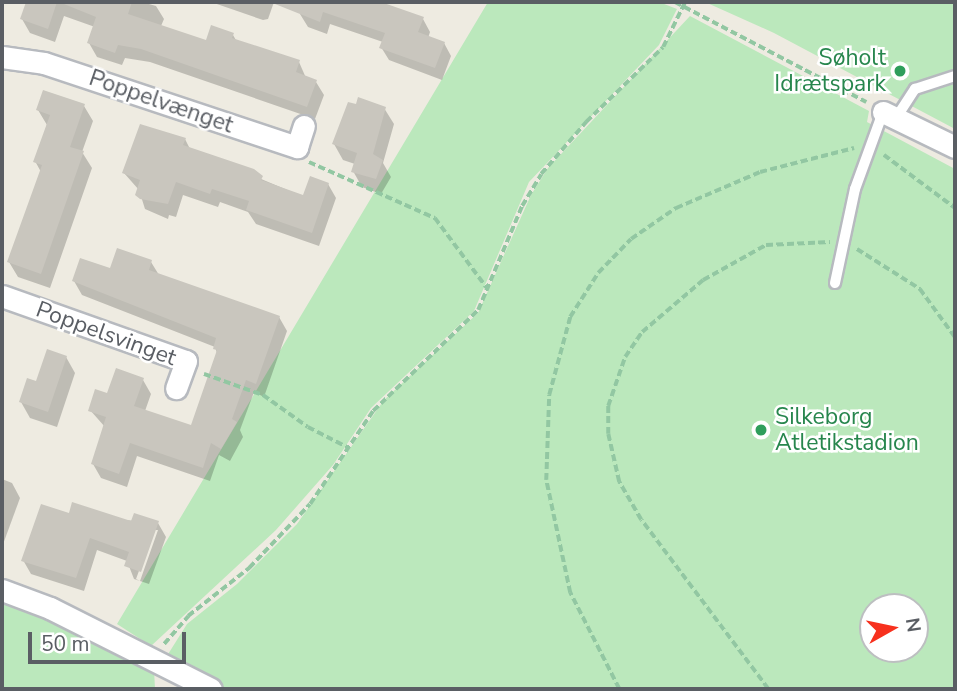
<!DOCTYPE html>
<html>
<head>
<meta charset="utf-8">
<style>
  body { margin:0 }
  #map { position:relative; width:957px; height:691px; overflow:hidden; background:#eeebe1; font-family:"Nunito Sans",sans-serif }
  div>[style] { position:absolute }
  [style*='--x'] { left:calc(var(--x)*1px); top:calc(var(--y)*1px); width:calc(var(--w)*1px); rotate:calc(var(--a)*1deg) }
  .green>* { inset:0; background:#bbe8bc }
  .shadow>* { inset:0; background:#0003 }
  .building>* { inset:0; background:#c9c6be }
  .path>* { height:3.5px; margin-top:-1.75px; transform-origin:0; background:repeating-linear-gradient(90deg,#92c7a2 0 7px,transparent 0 10.5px) }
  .roads { filter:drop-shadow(2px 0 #b7babf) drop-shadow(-2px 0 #b7babf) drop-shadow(0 2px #b7babf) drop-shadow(0 -2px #b7babf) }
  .lane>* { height:10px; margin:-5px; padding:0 5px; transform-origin:5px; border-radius:5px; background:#fff }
  .street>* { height:21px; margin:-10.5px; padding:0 10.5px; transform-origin:10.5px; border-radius:10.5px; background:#fff }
  .dots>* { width:19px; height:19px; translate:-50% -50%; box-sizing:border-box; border:4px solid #fff; border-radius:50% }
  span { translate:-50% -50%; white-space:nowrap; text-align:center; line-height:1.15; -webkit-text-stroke:5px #fff; paint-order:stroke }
  .leisure-label { font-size:23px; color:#27864d }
  .right { translate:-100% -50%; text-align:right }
  .left { translate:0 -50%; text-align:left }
  .street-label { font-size:23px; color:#5a5e64 }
  .frame { position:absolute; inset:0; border:4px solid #5a5e64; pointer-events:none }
  .north { position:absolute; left:859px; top:593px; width:70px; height:70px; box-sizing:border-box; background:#fff; border:2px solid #bdbfc1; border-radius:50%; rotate:81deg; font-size:19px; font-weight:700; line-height:28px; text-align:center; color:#5a5e64 }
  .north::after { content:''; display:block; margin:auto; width:24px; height:32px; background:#f7311e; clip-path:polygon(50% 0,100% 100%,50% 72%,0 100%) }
  .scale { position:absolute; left:28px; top:632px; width:158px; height:32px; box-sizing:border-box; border:4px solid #5a5e64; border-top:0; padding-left:9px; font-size:21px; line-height:24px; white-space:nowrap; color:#5a5e64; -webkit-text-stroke:5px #fff; paint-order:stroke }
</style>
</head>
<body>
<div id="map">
  <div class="green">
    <div style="clip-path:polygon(488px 2px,659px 2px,677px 9px,659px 45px,529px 182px,474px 311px,371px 408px,333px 465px,276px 530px,151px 646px,117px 624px)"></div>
    <div style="clip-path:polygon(705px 2px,955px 2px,955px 129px,774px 33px)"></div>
    <div style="clip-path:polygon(evenodd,690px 16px,869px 111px,867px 122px,955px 169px,955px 689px,225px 689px,165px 659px,187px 624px,237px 584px,297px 524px,384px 400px,478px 313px,531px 195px,548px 168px,690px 16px,873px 607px,915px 607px,915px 649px,873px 649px,873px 607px)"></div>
    <div style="clip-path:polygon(2px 601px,88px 634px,154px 669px,155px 689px,2px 689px)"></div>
  </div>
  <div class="shadow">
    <div style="clip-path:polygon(28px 2px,142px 2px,156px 6px,164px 19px,161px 26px,207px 42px,233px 35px,237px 42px,299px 62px,306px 78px,316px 82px,324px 95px,315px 119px,150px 62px,125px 58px,122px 65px,97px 57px,89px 43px,95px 27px,64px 16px,55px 42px,30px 33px,22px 19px)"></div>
    <div style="clip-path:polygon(211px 2px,274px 2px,268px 19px,263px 20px)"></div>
    <div style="clip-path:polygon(294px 2px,374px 2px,423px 19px,430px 32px,428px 38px,444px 43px,451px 56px,442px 80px,389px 60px,381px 47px,383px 42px,330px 24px,327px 34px,308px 27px,300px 14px,303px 5px)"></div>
    <div style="clip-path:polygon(84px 106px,93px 121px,82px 152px,92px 168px,50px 288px,18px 277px,9px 262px,41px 172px,35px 161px,47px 125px,38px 110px)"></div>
    <div style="clip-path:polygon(384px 108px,394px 124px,383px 163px,391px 177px,381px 194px,362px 187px,353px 171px,355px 164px,343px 160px,334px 144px)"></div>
    <div style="clip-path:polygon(185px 139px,190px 149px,304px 197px,328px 184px,336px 198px,319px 246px,256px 224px,248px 212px,220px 202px,218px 207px,183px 195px,176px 217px,169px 215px,168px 219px,145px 209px,139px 190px,124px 173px)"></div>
    <div style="clip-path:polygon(151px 262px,159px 275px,279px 317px,287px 331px,264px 397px,254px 392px,240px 430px,243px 437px,230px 461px,219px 455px,210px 481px,137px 456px,127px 487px,101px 478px,93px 464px,105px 427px,90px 410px,108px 396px,143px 380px,151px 394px,145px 411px,192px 427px,217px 353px,215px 347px,82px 295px,74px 281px)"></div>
    <div style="clip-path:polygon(66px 357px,75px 373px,57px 427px,30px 418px,21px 402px)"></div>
    <div style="clip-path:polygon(2px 479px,12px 483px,20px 498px,2px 547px)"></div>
    <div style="clip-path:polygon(evenodd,70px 515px,158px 523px,166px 537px,149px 584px,134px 579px,127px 561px,97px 550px,84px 591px,31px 574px,23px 560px,70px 515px,154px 530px,158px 530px,140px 581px,136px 579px,154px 530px)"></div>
  </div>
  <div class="building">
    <div style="clip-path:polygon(26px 2px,57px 2px,48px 29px,20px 19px)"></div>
    <div style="clip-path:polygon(59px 2px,132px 2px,128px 14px,206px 40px,211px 25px,234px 33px,232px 38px,300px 60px,296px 72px,317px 80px,307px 107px,141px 49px,118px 45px,115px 53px,87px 43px,96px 17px)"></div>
    <div style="clip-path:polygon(270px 2px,381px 2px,424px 17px,418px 32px,445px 42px,435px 68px,379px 48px,385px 33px,323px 12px,320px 22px)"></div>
    <div style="clip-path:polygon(43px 90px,85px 104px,70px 147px,84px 151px,41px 274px,7px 262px,42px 165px,33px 162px,50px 115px,36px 110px)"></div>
    <div style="clip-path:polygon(358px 97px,386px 107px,373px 154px,383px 160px,376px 179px,351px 172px,357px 153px,332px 144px,348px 102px,356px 104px)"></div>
    <div style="clip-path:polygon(140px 124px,186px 138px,183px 145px,254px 169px,263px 176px,261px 180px,303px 195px,310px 176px,329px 183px,312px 233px,246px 210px,249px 201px,212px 189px,210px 194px,176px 182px,168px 204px,140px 199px,135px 195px,140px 180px,122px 173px)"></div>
    <div style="clip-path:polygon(117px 248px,152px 260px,149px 270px,280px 316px,256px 384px,246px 380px,232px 419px,237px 422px,221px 449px,211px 443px,203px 468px,130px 443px,119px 474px,91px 464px,106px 417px,88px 411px,95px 389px,107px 393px,116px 368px,144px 378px,134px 406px,191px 425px,217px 350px,213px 349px,216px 338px,72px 281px,80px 258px,110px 268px)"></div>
    <div style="clip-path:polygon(47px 349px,67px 356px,48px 412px,19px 402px,27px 378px,36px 381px)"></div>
    <div style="clip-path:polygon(72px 502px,131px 521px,134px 513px,159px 521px,141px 572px,124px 566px,129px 552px,90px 538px,76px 578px,21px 561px,41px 504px,69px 513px)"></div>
  </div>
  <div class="path">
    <div style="--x:675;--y:2;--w:216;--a:27.6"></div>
    <div style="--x:884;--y:155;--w:89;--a:36.7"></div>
    <div style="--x:309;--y:162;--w:138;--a:24"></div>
    <div style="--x:435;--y:218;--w:87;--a:53.4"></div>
    <div style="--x:857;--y:249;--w:75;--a:32.4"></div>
    <div style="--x:920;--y:289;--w:59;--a:53.9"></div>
    <div style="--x:204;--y:374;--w:63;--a:19.6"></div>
    <div style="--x:263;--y:395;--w:55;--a:35.4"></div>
    <div style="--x:308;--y:427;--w:46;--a:27.1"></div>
    <div style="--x:164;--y:644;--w:37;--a:-49"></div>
    <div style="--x:188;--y:616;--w:78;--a:-38.2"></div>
    <div style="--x:249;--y:568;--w:88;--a:-46.4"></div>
    <div style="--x:310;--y:504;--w:112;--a:-55.9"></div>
    <div style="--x:373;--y:411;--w:146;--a:-43.9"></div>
    <div style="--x:478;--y:310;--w:113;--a:-67.1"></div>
    <div style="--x:522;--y:206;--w:37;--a:-59"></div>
    <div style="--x:541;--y:174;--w:69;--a:-49.1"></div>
    <div style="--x:586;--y:122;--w:107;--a:-44.2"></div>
    <div style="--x:663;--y:47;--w:50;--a:-63.9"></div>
    <div style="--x:619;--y:689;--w:108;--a:-117"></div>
    <div style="--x:570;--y:593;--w:116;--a:-102"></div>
    <div style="--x:546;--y:480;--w:85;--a:-88"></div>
    <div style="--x:549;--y:395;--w:81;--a:-74.9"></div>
    <div style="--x:570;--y:317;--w:52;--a:-57.5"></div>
    <div style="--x:598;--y:273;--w:47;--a:-45.9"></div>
    <div style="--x:631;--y:239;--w:55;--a:-34.6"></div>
    <div style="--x:676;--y:208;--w:91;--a:-23.2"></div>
    <div style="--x:760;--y:172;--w:97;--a:-14.3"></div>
    <div style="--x:768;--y:689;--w:211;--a:-126.9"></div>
    <div style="--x:641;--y:520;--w:44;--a:-120.1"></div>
    <div style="--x:619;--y:482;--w:49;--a:-102.9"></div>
    <div style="--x:608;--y:434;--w:28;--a:-90"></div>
    <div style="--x:608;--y:406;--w:52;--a:-70.9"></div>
    <div style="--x:625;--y:357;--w:30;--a:-56"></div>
    <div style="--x:642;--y:332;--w:80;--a:-40.4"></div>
    <div style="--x:703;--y:280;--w:72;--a:-29.1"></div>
    <div style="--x:766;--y:245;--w:64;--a:-2.7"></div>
  </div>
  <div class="roads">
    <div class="lane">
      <div style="--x:896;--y:118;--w:35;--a:-57"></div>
      <div style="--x:915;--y:89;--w:42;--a:-18"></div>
      <div style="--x:835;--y:283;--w:96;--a:-78"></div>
      <div style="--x:855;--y:189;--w:82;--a:-70"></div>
    </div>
    <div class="street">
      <div style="--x:2;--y:57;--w:42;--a:8.1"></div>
      <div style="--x:44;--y:63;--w:267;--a:18.4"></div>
      <div style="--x:297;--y:147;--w:22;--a:-72"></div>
      <div style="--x:883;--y:112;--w:80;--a:25.9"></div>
      <div style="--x:2;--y:296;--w:195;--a:19.5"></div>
      <div style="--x:186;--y:361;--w:29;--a:110"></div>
      <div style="--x:2;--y:590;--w:51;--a:20.6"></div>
      <div style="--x:50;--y:608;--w:180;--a:26.7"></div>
    </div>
  </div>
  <div class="dots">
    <div style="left:900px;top:71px;background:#2e9e5b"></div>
    <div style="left:761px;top:430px;background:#2e9e5b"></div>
  </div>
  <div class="leisure-label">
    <span class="right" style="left:886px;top:71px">Søholt<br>Idrætspark</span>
    <span class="left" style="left:775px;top:430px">Silkeborg<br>Atletikstadion</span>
  </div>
  <div class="street-label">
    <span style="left:161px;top:102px;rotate:19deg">Poppelvænget</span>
    <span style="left:106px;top:334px;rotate:20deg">Poppelsvinget</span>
  </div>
  <div class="frame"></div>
  <div class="north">N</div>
  <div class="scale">50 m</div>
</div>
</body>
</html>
